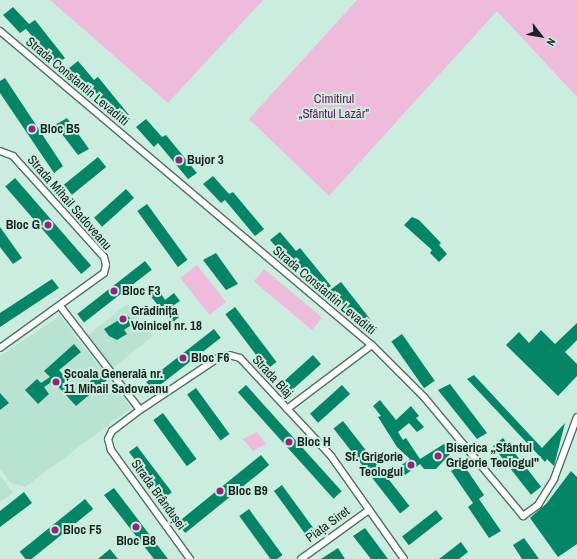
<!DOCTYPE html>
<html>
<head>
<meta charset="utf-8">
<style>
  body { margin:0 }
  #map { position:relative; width:577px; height:559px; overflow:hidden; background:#caeddf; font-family:"Archivo Narrow",sans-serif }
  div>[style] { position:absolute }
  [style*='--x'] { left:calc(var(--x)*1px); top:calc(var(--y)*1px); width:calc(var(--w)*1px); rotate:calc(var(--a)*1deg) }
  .built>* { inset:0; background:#b8e2d1; transform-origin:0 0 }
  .green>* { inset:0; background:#eebbdb; transform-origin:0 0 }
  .building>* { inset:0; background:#048566; transform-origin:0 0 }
  .roads { filter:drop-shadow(1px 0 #517064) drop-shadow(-1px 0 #517064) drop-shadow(0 1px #517064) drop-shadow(0 -1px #517064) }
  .street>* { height:6px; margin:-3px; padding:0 3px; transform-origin:3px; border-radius:3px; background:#fff }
  .dots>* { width:11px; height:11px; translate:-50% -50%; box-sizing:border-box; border:2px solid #caeddf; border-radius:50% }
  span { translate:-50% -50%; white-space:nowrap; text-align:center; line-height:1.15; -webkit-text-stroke:4px #caeddf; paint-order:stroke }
  .street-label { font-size:13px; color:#17241f }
  .park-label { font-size:13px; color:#6c1554 }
  .poi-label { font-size:13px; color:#17241f; font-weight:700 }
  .left { translate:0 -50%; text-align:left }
  .right { translate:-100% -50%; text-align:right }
  .north { position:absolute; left:521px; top:16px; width:40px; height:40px; -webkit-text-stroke:3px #caeddf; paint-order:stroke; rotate:121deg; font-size:11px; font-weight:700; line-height:16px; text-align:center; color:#17241f }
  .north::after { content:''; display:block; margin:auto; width:14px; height:18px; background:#17241f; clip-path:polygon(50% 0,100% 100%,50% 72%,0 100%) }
</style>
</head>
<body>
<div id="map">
  <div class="built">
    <div style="left:127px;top:304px;width:41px;height:51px;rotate:51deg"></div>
    <div style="clip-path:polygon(60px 316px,131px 408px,25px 487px,10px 482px,0 469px,0 356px)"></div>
    <div style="clip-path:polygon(0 475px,13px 493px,0 502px)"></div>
  </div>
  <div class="green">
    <div style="clip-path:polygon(50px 0,263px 0,168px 103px)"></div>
    <div style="clip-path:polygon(357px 0,577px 0,577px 97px,497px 11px,329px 196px,249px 119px)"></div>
    <div style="left:197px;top:265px;width:47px;height:21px;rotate:52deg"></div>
    <div style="left:264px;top:269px;width:76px;height:16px;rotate:40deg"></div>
    <div style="clip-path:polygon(257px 432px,266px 444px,253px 451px,243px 439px)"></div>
  </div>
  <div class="building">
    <div style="clip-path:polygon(13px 7px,29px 24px,35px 20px,65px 58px,56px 64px,26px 29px,20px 33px,3px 15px)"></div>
    <div style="clip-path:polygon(78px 61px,94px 80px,98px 77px,129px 115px,120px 121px,90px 86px,85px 89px,68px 69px)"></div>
    <div style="clip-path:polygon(5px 78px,63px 166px,54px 173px,0 93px,0 81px)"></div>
    <div style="clip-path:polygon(67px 118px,89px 149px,78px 155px,55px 125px)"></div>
    <div style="clip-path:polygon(146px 119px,162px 137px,166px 135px,197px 173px,188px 179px,158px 143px,154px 147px,136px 127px)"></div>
    <div style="left:98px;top:157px;width:13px;height:44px;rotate:51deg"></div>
    <div style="clip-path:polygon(213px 176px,229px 194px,233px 192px,264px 229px,255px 236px,225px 200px,221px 203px,203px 184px)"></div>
    <div style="left:15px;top:178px;width:116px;height:13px;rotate:49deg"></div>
    <div style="left:126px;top:189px;width:12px;height:43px;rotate:48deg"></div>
    <div style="left:147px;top:204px;width:69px;height:12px;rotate:54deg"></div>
    <div style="clip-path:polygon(412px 217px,419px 220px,441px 243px,439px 245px,447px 254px,439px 262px,430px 253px,432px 250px,404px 225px)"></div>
    <div style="clip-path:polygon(0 227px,22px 258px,13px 264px,0 247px)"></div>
    <div style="clip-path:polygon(280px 232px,296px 251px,300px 248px,331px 286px,322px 292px,292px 257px,288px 260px,270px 240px)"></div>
    <div style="clip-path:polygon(216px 253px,238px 284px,226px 290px,203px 260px)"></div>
    <div style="left:145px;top:261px;width:11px;height:86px;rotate:52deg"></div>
    <div style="clip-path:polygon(52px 279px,59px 288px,0 327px,0 313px)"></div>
    <div style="clip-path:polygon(341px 282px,374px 324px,366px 331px,330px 290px)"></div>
    <div style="clip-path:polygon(158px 289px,165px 300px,174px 293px,180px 301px,171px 307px,179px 317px,172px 323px,149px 294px)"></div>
    <div style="left:235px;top:307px;width:69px;height:12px;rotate:53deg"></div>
    <div style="clip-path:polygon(127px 315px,134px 323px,124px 330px,127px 334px,117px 340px,109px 336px,104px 329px)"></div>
    <div style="clip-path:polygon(577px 323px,577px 340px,565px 352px,577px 364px,577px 376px,558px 396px,506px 345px,519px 332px,529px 343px,541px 330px,555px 344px)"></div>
    <div style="left:214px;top:329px;width:11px;height:86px;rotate:52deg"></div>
    <div style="left:402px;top:334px;width:57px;height:13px;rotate:55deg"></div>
    <div style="clip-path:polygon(74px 344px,81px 352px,59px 370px,78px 392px,100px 373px,107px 380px,76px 406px,53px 381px,44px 387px,49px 394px,38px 404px,25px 390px,37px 379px,41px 383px,50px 377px,44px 371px)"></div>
    <div style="left:313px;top:355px;width:12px;height:43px;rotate:48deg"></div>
    <div style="clip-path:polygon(474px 375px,542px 448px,565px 423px,554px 466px,547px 459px,545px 462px,467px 379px)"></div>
    <div style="clip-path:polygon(450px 384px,487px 433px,477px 439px,438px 390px)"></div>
    <div style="left:246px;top:385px;width:143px;height:11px;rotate:48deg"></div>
    <div style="left:342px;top:385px;width:12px;height:43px;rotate:48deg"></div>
    <div style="left:196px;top:388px;width:57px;height:11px;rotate:54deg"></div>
    <div style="clip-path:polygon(0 393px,9px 403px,0 410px)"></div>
    <div style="clip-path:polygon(380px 400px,396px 420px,411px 406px,419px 416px,416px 418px,424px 427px,417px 432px,409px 423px,398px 432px,403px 440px,406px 438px,420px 459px,444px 444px,451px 453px,436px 469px,424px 469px,420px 464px,405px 475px,399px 467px,410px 459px,397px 447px,378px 417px,381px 416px,373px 406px)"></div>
    <div style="left:163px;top:413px;width:57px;height:12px;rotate:54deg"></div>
    <div style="left:343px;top:421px;width:108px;height:12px;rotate:52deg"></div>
    <div style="left:503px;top:438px;width:62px;height:13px;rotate:52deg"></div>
    <div style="left:137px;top:446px;width:58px;height:10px;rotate:53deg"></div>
    <div style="left:261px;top:455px;width:13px;height:108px;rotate:51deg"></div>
    <div style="clip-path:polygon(463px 464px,484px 495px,479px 499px,501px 531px,489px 538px,468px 507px,473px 503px,451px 471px)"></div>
    <div style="clip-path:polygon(571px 471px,577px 477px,577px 544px,558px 557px,530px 518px,546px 504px)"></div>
    <div style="left:282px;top:485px;width:57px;height:10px;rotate:54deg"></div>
    <div style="clip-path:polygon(114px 488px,168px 559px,154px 559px,104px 495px)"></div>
    <div style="clip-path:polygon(24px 492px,32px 503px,0 527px,0 511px)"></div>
    <div style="left:85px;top:499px;width:13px;height:84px;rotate:51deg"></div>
    <div style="left:249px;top:509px;width:57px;height:12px;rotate:54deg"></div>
    <div style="left:436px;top:510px;width:11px;height:43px;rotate:52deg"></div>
    <div style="clip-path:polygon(365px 528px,388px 559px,371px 559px,353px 536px)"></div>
    <div style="clip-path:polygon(524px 538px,539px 559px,522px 559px,513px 545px)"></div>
    <div style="clip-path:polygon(461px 542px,468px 552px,459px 559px,439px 559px)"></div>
    <div style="clip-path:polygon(338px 548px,345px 559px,321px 559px)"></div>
    <div style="clip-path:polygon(110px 549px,118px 559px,98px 559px)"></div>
  </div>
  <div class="roads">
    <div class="street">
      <div style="--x:0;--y:31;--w:487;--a:40.2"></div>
      <div style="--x:372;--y:345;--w:74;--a:45"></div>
      <div style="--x:424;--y:397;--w:155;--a:50.2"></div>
      <div style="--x:523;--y:516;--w:19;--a:-36"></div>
      <div style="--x:538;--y:505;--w:31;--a:-58"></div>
      <div style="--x:554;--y:479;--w:66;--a:-69.6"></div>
      <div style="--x:0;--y:151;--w:14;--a:21"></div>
      <div style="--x:13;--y:156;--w:13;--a:48"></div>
      <div style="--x:22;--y:166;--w:122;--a:48"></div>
      <div style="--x:104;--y:257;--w:8;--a:76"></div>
      <div style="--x:106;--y:265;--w:8;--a:104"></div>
      <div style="--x:104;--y:273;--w:128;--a:144.2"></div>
      <div style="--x:60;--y:306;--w:131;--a:52.4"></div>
      <div style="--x:287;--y:409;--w:106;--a:-37"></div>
      <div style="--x:190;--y:559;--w:135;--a:-125.9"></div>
      <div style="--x:111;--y:450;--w:11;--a:-105"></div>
      <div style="--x:108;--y:439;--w:9;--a:-63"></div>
      <div style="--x:112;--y:431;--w:35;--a:-37"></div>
      <div style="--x:140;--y:410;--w:97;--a:-33.7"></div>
      <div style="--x:221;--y:356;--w:8;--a:-7"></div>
      <div style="--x:229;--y:355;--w:11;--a:15"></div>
      <div style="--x:240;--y:358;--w:134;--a:47.1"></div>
      <div style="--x:331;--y:456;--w:126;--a:54.7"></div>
      <div style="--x:301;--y:559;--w:84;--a:-35.8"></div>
    </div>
  </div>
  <div class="dots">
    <div style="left:32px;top:129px;background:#9a217a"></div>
    <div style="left:179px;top:160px;background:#9a217a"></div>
    <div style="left:48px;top:225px;background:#9a217a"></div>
    <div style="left:114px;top:291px;background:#9a217a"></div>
    <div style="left:123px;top:319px;background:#9a217a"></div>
    <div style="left:183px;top:358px;background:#9a217a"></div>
    <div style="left:56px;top:382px;background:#9a217a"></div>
    <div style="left:289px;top:442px;background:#9a217a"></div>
    <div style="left:438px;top:456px;background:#9a217a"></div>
    <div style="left:411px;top:465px;background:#9a217a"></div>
    <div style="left:220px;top:491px;background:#9a217a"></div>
    <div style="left:136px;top:527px;background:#9a217a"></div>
    <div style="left:55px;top:530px;background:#9a217a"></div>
  </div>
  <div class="street-label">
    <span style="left:77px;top:82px;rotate:40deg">Strada Constantin Levaditti</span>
    <span style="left:69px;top:203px;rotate:49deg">Strada Mihail Sadoveanu</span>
    <span style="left:324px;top:291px;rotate:40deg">Strada Constantin Levaditti</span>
    <span style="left:272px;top:377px;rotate:47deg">Strada Blaj</span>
    <span style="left:158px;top:495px;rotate:54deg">Strada Brândușei</span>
    <span style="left:328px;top:525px;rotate:-36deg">Piața Siret</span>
  </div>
  <div class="park-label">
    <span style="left:334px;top:107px">Cimitirul<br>„Sfântul Lazăr”</span>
  </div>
  <div class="poi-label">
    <span class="left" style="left:40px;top:129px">Bloc B5</span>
    <span class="left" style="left:187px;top:160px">Bujor 3</span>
    <span class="right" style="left:40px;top:225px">Bloc G</span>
    <span class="left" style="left:122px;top:291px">Bloc F3</span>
    <span class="left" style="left:131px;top:319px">Grădinița<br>Voinicel nr. 18</span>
    <span class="left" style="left:191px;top:358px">Bloc F6</span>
    <span class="left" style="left:64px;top:382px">Școala Generală nr.<br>11 Mihail Sadoveanu</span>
    <span class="left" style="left:297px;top:442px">Bloc H</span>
    <span class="left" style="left:446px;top:456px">Biserica „Sfântul<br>Grigorie Teologul"</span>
    <span class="right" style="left:403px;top:465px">Sf. Grigorie<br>Teologul</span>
    <span class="left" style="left:228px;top:491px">Bloc B9</span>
    <span class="left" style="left:63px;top:530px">Bloc F5</span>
    <span style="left:136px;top:541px">Bloc B8</span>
  </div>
  <div class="north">N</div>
</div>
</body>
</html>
